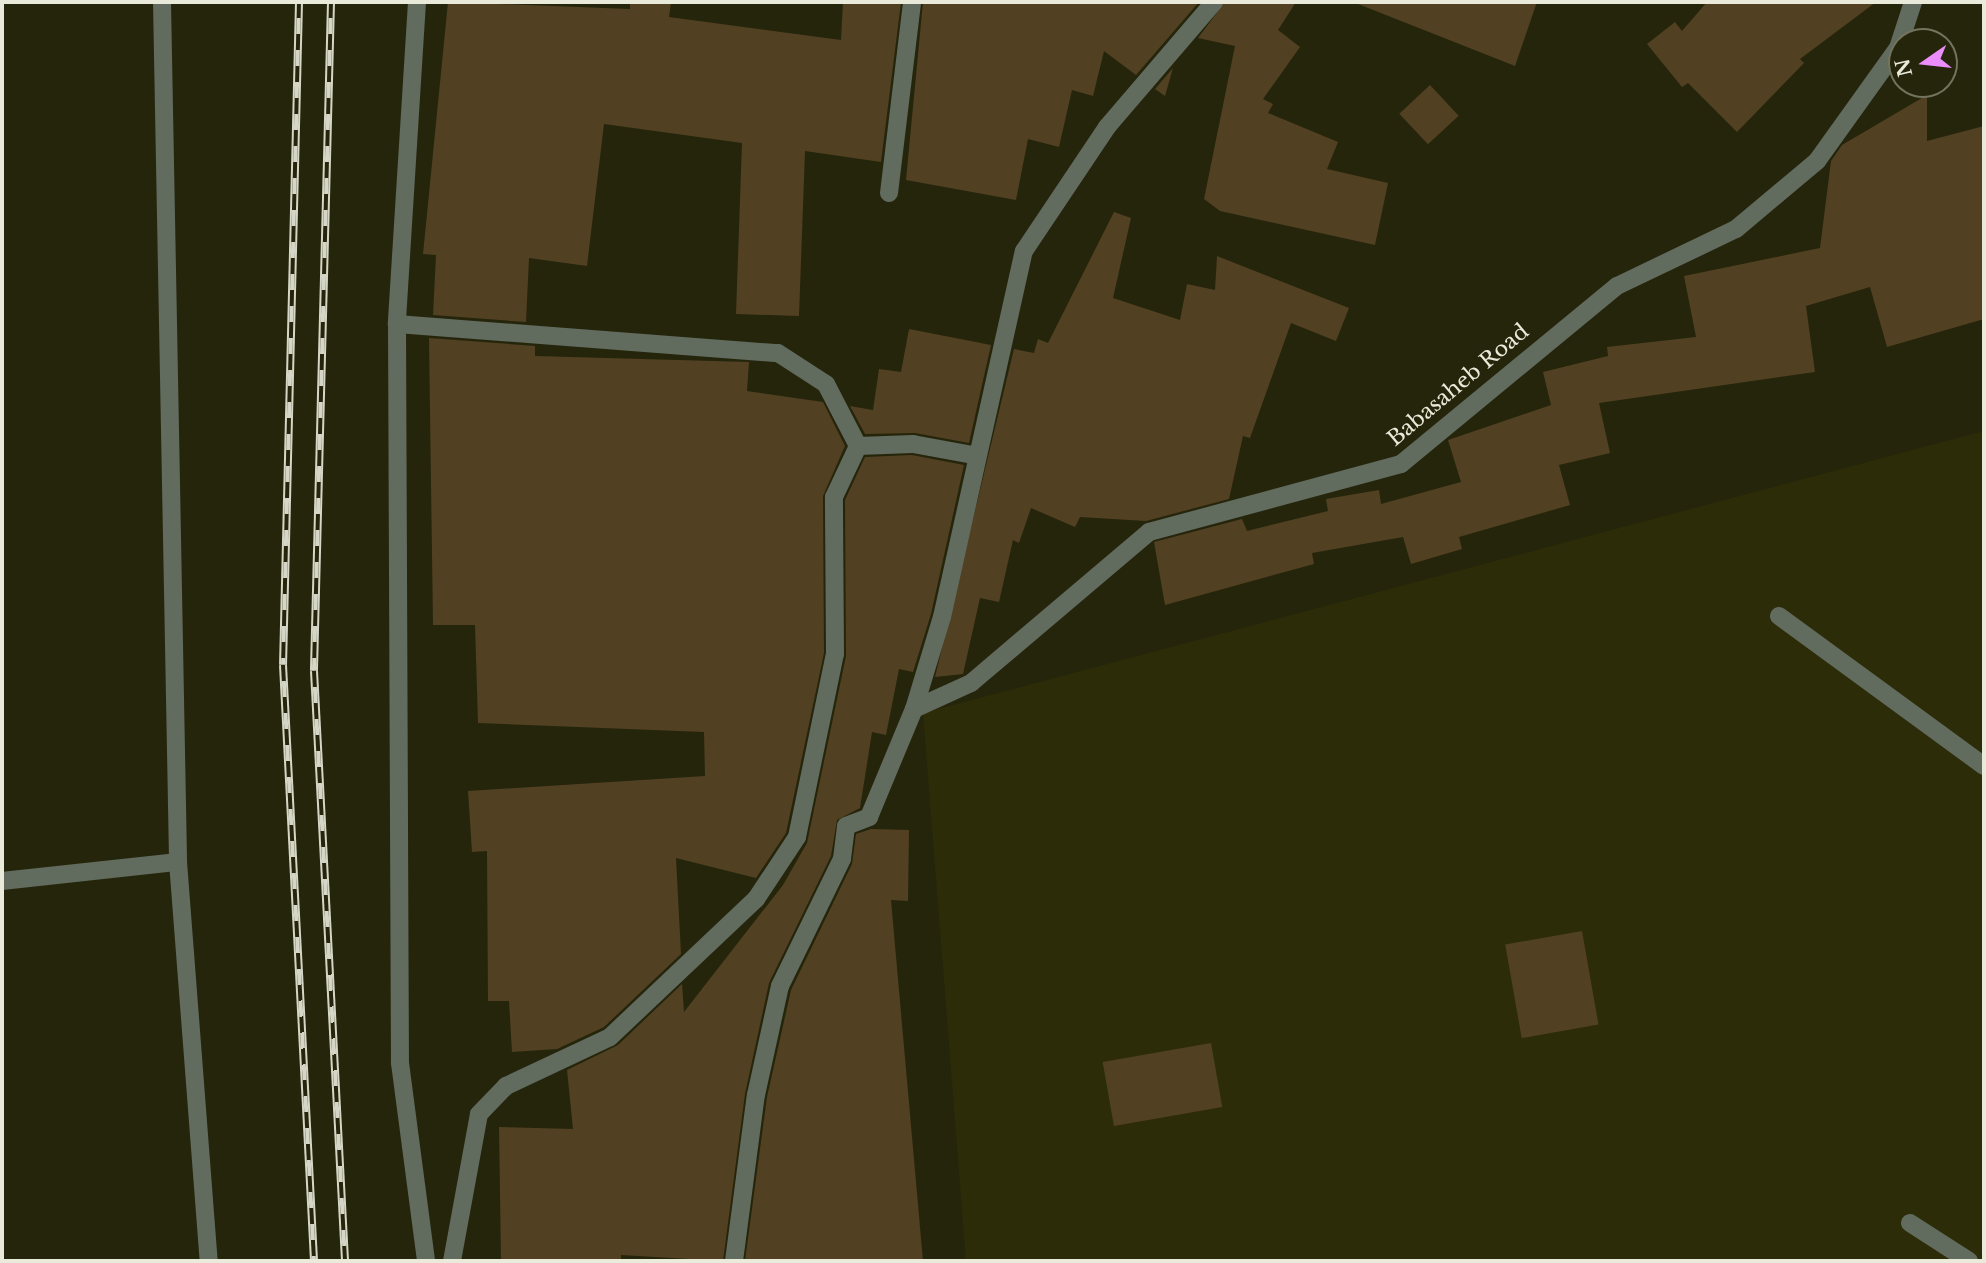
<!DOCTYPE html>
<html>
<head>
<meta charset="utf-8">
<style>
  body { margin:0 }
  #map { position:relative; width:1986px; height:1263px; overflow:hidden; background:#25250b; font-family:"Libre Baskerville",serif }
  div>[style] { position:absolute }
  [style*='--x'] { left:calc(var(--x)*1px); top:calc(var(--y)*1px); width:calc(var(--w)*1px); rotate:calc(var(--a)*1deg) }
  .built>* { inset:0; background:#2c2c09 }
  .building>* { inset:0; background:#524022; transform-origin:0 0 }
  .service>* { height:18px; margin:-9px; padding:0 9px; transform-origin:9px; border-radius:9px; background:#616b5e }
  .minor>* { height:18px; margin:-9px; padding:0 9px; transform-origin:9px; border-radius:9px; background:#616b5e }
  .rail>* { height:8px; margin-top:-4px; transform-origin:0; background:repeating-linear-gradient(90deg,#25250b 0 16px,#d5d6c5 0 32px); box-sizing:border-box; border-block:2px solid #d5d6c5 }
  span { translate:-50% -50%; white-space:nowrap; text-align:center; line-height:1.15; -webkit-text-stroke:5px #25250b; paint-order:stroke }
  .street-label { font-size:21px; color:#e9eada }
  .frame { position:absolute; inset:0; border:4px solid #e9eada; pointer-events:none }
  .north { position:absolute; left:1888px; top:28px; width:70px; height:70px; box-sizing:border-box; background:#25250b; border:2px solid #73745e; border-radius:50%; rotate:256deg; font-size:19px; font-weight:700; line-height:28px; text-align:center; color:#e9eada }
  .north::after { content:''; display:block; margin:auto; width:24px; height:32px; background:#eb8dfb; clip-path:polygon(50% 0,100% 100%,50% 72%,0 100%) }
</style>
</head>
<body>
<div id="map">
  <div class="built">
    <div style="clip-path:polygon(1984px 431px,1984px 1261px,966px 1261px,923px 713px)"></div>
  </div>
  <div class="building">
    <div style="clip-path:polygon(448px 2px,630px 9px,630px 2px,671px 2px,669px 17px,841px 40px,843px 2px,901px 2px,881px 162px,805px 151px,799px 316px,736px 314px,742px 143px,604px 124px,587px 266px,529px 258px,526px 322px,433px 315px,436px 255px,423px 254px)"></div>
    <div style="clip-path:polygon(923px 2px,1199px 2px,1136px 75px,1104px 51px,1093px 96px,1072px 90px,1059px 147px,1028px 139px,1016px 200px,906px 180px)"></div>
    <div style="clip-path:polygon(1225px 2px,1296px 2px,1278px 30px,1300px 47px,1263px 99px,1273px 104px,1268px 113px,1338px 142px,1327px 169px,1388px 183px,1375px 245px,1220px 211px,1204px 199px,1235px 46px,1198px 38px)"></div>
    <div style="clip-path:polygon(1353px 2px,1537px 2px,1515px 66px)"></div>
    <div style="clip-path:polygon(1707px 2px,1876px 2px,1800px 59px,1804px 63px,1737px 132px,1688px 83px,1682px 87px,1647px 44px,1675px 22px,1682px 31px)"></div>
    <div style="clip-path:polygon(1173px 68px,1165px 96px,1155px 89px)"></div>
    <div style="left:1430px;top:85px;width:42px;height:42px;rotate:47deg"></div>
    <div style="clip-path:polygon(1927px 95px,1927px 141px,1984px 126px,1984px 319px,1887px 347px,1870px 287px,1806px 306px,1815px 372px,1599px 403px,1610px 453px,1559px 465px,1570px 505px,1459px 537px,1462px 549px,1411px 564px,1403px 537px,1312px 553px,1314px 564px,1165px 605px,1154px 542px,1242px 519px,1247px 531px,1328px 511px,1326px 499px,1379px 490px,1381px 504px,1461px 482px,1448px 440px,1551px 405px,1543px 372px,1608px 356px,1607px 347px,1696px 337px,1684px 276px,1820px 248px,1831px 161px,1842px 145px)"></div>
    <div style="clip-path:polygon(1114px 212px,1131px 218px,1113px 298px,1180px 320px,1187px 284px,1215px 290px,1217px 256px,1349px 308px,1336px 341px,1291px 323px,1250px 438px,1243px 436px,1229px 499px,1146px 521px,1080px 517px,1075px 527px,1031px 508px,1019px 543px,1013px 540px,999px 602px,980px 598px,963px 674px,935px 677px,1014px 349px,1034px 353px,1038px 339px,1048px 343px)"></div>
    <div style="clip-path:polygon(909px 329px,991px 345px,969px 443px,915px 433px,865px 434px,850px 406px,873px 410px,879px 369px,901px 372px)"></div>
    <div style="clip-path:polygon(429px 338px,535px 346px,535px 356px,749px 362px,747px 391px,823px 402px,845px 446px,823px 496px,824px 653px,786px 833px,756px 878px,676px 858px,681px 954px,604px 1027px,557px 1049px,512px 1052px,509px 1001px,488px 1001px,487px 851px,472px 852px,468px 791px,705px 776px,704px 732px,478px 723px,475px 625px,433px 625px)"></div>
    <div style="clip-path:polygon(912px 455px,964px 465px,931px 614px,913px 672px,899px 669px,886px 735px,872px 732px,860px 808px,837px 820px,831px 856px,769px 983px,745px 1094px,723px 1261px,621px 1255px,621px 1261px,501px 1261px,499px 1127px,573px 1129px,567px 1070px,618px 1045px,682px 984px,684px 1012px,783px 885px,807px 843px,846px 656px,845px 500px,865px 457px)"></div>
    <div style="clip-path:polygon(871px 829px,909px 830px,908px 901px,891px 900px,923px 1261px,745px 1261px,767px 1097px,791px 990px,852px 864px,856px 834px)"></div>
    <div style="left:1582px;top:931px;width:95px;height:78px;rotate:80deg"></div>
    <div style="left:1211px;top:1043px;width:65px;height:110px;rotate:80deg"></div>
  </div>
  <div class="service">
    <div style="--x:1779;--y:616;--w:254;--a:36.2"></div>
    <div style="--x:1910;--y:1223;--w:70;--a:32.8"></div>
  </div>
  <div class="minor">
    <div style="--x:162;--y:2;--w:860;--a:88.93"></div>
    <div style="--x:178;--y:862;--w:400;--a:85.6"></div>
    <div style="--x:417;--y:2;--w:323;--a:93.6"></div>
    <div style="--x:397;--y:324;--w:739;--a:89.77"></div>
    <div style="--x:400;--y:1063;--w:200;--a:82.5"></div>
    <div style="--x:889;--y:193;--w:192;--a:-83.1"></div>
    <div style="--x:397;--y:324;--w:382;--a:4.4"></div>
    <div style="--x:778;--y:353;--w:57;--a:32.9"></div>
    <div style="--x:826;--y:384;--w:70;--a:62.7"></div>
    <div style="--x:914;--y:709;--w:63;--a:-24.5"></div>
    <div style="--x:971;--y:683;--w:233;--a:-40.3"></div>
    <div style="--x:1149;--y:532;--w:261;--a:-15.1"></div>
    <div style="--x:1401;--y:464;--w:280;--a:-39.5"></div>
    <div style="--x:1617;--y:286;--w:132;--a:-25.6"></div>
    <div style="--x:1736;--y:229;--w:106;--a:-40"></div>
    <div style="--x:1817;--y:161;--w:139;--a:-54.4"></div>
    <div style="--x:1898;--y:48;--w:48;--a:-71.9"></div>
    <div style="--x:2;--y:881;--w:177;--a:-6.2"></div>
    <div style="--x:452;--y:1261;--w:149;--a:-79.6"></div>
    <div style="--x:479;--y:1114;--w:39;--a:-46"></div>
    <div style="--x:506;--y:1086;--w:115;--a:-25.2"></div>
    <div style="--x:610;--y:1037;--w:201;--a:-43.4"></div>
    <div style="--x:756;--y:899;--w:74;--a:-56.5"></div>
    <div style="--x:797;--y:837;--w:187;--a:-78.3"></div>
    <div style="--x:835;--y:654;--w:157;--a:-90.4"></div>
    <div style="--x:834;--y:497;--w:56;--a:-64.8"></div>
    <div style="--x:858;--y:446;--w:55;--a:-2.1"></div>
    <div style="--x:913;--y:444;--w:61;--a:10.4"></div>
    <div style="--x:734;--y:1261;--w:167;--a:-82.5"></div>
    <div style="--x:756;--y:1095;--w:112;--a:-77.6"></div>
    <div style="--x:780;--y:986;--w:141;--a:-64"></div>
    <div style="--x:842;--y:859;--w:33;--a:-83"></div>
    <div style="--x:846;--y:826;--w:25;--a:-21"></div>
    <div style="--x:869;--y:817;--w:117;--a:-67.4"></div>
    <div style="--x:914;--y:709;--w:96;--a:-73.1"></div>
    <div style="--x:942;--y:617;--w:375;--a:-77.4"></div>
    <div style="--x:1024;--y:251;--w:149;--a:-56.2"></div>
    <div style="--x:1107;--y:127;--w:165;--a:-49.4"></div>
  </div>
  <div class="rail">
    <div style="--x:299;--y:2;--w:663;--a:91.38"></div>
    <div style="--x:283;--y:665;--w:597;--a:87.02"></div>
    <div style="--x:331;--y:2;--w:669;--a:91.46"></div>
    <div style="--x:314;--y:671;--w:591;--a:86.99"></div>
  </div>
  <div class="street-label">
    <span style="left:1458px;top:385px;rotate:-40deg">Babasaheb Road</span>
  </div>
  <div class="frame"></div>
  <div class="north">N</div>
</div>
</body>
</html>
